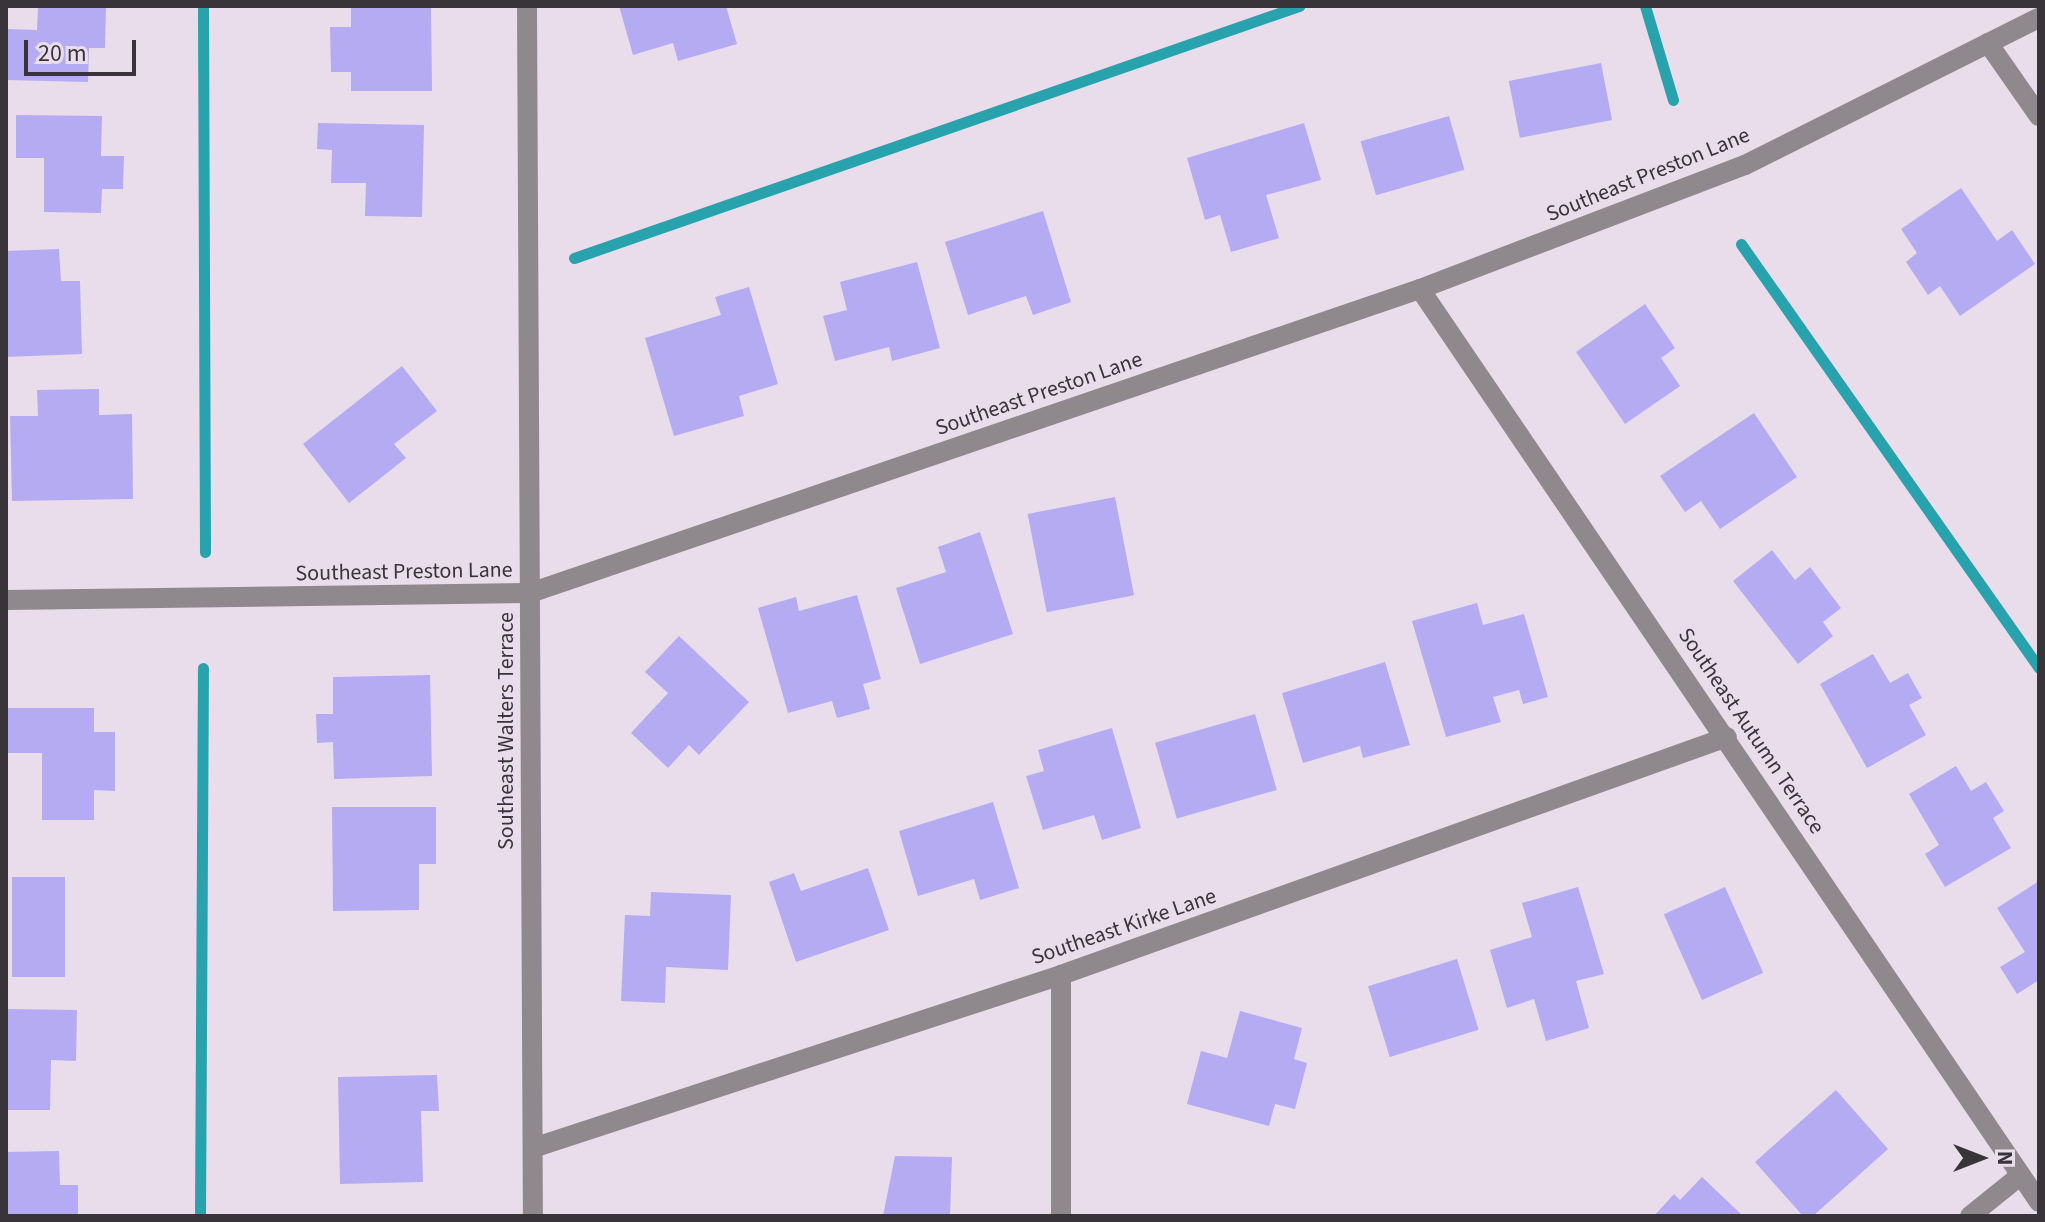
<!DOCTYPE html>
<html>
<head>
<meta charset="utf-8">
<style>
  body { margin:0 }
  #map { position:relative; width:2045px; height:1222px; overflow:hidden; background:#e9ddec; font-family:"Source Sans 3",sans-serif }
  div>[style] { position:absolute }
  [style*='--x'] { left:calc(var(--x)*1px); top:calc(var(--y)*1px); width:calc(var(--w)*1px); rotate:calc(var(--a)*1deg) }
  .stream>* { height:11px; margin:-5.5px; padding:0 5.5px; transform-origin:5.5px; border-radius:5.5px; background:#28a2ac }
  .building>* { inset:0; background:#b4abf3; transform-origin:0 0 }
  .minor>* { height:20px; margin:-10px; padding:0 10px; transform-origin:10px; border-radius:10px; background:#8f898e }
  span { translate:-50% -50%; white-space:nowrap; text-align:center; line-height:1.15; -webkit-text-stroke:6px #e9ddec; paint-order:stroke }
  .street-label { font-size:22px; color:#393439 }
  .frame { position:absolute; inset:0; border:8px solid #393439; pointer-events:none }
  .north { position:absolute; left:1941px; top:1118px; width:80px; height:80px; -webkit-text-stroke:6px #e9ddec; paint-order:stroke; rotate:90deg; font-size:22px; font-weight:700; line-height:32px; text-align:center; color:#393439 }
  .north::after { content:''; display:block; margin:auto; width:28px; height:36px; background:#393439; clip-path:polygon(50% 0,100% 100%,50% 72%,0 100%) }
  .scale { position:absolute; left:24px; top:40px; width:112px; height:36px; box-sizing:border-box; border:4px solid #393439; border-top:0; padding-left:10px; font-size:24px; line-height:28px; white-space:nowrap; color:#393439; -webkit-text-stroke:6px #e9ddec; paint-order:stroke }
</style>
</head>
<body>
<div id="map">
  <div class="stream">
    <div style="--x:203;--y:6;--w:546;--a:89.79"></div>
    <div style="--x:1645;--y:6;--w:98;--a:73.4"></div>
    <div style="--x:1741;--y:244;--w:518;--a:54.9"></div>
    <div style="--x:574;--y:258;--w:768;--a:-19.17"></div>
    <div style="--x:200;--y:1216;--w:548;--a:-89.69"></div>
  </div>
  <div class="building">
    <div style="clip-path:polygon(38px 6px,106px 6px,105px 48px,89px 48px,88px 82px,6px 80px,6px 29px,37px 30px)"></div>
    <div style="clip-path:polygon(351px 6px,431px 6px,432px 91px,351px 91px,351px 72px,331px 72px,330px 27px,351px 27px)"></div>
    <div style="clip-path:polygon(619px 6px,726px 6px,737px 44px,678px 61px,673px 43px,633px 55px)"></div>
    <div style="left:1601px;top:63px;width:58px;height:94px;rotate:79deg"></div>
    <div style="clip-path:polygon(16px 115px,102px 116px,101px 156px,124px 156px,123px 189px,102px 189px,101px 213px,44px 212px,44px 158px,16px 158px)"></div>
    <div style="left:1449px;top:116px;width:56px;height:92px;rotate:74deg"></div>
    <div style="clip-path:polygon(318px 123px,424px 125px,422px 217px,365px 216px,366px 183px,331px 183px,332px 150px,317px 149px)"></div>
    <div style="clip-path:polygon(1304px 123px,1321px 180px,1266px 195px,1279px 238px,1231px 252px,1220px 215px,1205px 220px,1187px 158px)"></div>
    <div style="clip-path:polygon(1961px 188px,1997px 241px,2012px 230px,2035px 264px,1960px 316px,1940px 286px,1928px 295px,1906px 262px,1917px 253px,1901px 229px)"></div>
    <div style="clip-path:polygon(1043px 211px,1071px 302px,1033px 315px,1026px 296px,968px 315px,945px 242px)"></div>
    <div style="clip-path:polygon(59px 249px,61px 281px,80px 281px,82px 354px,6px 357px,6px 251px)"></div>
    <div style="clip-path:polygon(917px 262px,940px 348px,892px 361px,889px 347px,835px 361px,823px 316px,847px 310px,840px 282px)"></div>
    <div style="clip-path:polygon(749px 287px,778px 384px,739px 396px,744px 416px,674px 436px,645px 338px,721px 315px,715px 297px)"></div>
    <div style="clip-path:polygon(1645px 304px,1675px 348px,1661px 358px,1680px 386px,1625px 424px,1576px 352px)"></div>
    <div style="clip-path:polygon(402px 366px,437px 411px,394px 444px,406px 458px,349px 503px,303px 444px)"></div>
    <div style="clip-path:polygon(99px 389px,99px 415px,132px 414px,133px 499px,12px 501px,10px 416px,38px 416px,37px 390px)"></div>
    <div style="clip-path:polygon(1754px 413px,1797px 477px,1720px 529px,1701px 501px,1685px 512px,1660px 476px)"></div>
    <div style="left:1115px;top:497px;width:100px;height:89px;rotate:79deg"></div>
    <div style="clip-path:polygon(980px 532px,1013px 634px,920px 664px,896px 588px,946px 572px,938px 547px)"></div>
    <div style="clip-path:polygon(1772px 550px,1795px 580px,1810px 567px,1841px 608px,1823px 622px,1833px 636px,1798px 664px,1733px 581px)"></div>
    <div style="clip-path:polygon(857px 595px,881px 679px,863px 684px,870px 709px,837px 718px,832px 701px,788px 713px,758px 608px,796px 597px,799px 611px)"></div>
    <div style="clip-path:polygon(1477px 603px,1483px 625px,1524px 614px,1548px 697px,1523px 704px,1519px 690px,1493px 697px,1501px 722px,1446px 737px,1412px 621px)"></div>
    <div style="clip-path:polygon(679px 636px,749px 702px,699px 755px,689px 745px,668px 768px,631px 733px,668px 693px,645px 672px)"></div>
    <div style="clip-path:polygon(1873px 654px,1890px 683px,1908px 673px,1922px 698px,1909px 705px,1926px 735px,1867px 768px,1820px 684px)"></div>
    <div style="clip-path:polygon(1385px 662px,1410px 745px,1363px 758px,1360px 746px,1303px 763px,1282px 693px)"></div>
    <div style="clip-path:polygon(430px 675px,432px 776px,334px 779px,333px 742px,317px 743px,316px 714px,333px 714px,333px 677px)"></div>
    <div style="clip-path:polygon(6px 708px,94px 708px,94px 732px,115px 732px,115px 791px,94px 790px,94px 820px,42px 820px,42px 753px,6px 753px)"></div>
    <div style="left:1255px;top:714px;width:79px;height:104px;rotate:74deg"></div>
    <div style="clip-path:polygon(1112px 728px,1141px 828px,1102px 840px,1094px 815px,1043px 830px,1026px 776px,1044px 771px,1038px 750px)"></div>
    <div style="clip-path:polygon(1956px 766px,1971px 791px,1986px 782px,2004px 811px,1993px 818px,2011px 848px,1945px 887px,1925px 854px,1939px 845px,1909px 794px)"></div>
    <div style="clip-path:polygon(993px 802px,1019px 888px,980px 900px,974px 879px,918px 896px,899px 831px)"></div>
    <div style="clip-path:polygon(332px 807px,436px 807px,436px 864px,419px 864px,419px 910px,333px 911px)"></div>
    <div style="clip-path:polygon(868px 868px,889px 930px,796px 962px,769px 882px,794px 873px,801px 891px)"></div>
    <div style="left:12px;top:877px;width:53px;height:100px"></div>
    <div style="clip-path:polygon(2039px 881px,2039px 980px,2017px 994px,2000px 967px,2025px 952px,1997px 908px)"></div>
    <div style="clip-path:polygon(1578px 887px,1604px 974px,1576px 981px,1589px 1028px,1546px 1041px,1534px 999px,1507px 1008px,1490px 950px,1532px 937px,1522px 903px)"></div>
    <div style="left:1725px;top:887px;width:94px;height:67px;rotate:66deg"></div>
    <div style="clip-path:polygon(651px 892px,731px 895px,728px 970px,666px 967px,665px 1003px,621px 1001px,625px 915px,650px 916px)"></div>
    <div style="left:1457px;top:959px;width:74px;height:93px;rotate:73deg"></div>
    <div style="clip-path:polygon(6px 1009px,77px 1010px,76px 1061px,51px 1060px,50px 1110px,6px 1110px)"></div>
    <div style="clip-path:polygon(1240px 1011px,1302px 1028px,1294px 1059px,1307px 1063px,1295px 1109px,1275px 1104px,1269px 1126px,1187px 1104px,1201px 1051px,1227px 1058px)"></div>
    <div style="clip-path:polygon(437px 1075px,439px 1111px,421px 1111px,423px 1182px,340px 1184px,338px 1077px)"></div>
    <div style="clip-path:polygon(1836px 1090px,1888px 1149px,1813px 1216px,1803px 1216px,1755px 1162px)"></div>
    <div style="clip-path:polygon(59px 1151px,60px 1185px,78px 1185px,78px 1216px,6px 1216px,6px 1152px)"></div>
    <div style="clip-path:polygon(895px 1156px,952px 1157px,950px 1216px,883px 1216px)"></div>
    <div style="clip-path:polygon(1702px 1177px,1743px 1216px,1654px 1216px,1674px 1194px,1680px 1200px)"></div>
  </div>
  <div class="minor">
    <div style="--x:527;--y:6;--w:1210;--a:89.72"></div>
    <div style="--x:1988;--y:43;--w:89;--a:55.1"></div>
    <div style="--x:1420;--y:289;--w:1103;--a:55.86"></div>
    <div style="--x:6;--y:600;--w:524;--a:-0.77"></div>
    <div style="--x:530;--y:593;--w:940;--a:-18.86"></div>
    <div style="--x:1420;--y:289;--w:348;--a:-20.9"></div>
    <div style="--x:1745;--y:165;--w:329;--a:-26.6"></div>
    <div style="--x:533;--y:1148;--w:556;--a:-18.14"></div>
    <div style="--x:1061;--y:975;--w:707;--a:-19.66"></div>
    <div style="--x:1061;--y:1216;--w:241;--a:-90"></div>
    <div style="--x:1970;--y:1216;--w:65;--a:-38.8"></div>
  </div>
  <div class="street-label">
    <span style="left:1648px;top:175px;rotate:-22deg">Southeast Preston Lane</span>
    <span style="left:1039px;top:394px;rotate:-19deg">Southeast Preston Lane</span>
    <span style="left:404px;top:572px;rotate:-1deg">Southeast Preston Lane</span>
    <span style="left:507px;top:731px;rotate:-90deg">Southeast Walters Terrace</span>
    <span style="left:1751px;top:731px;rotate:56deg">Southeast Autumn Terrace</span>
    <span style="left:1124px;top:927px;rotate:-19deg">Southeast Kirke Lane</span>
  </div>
  <div class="frame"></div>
  <div class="north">N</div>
  <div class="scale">20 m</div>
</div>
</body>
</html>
